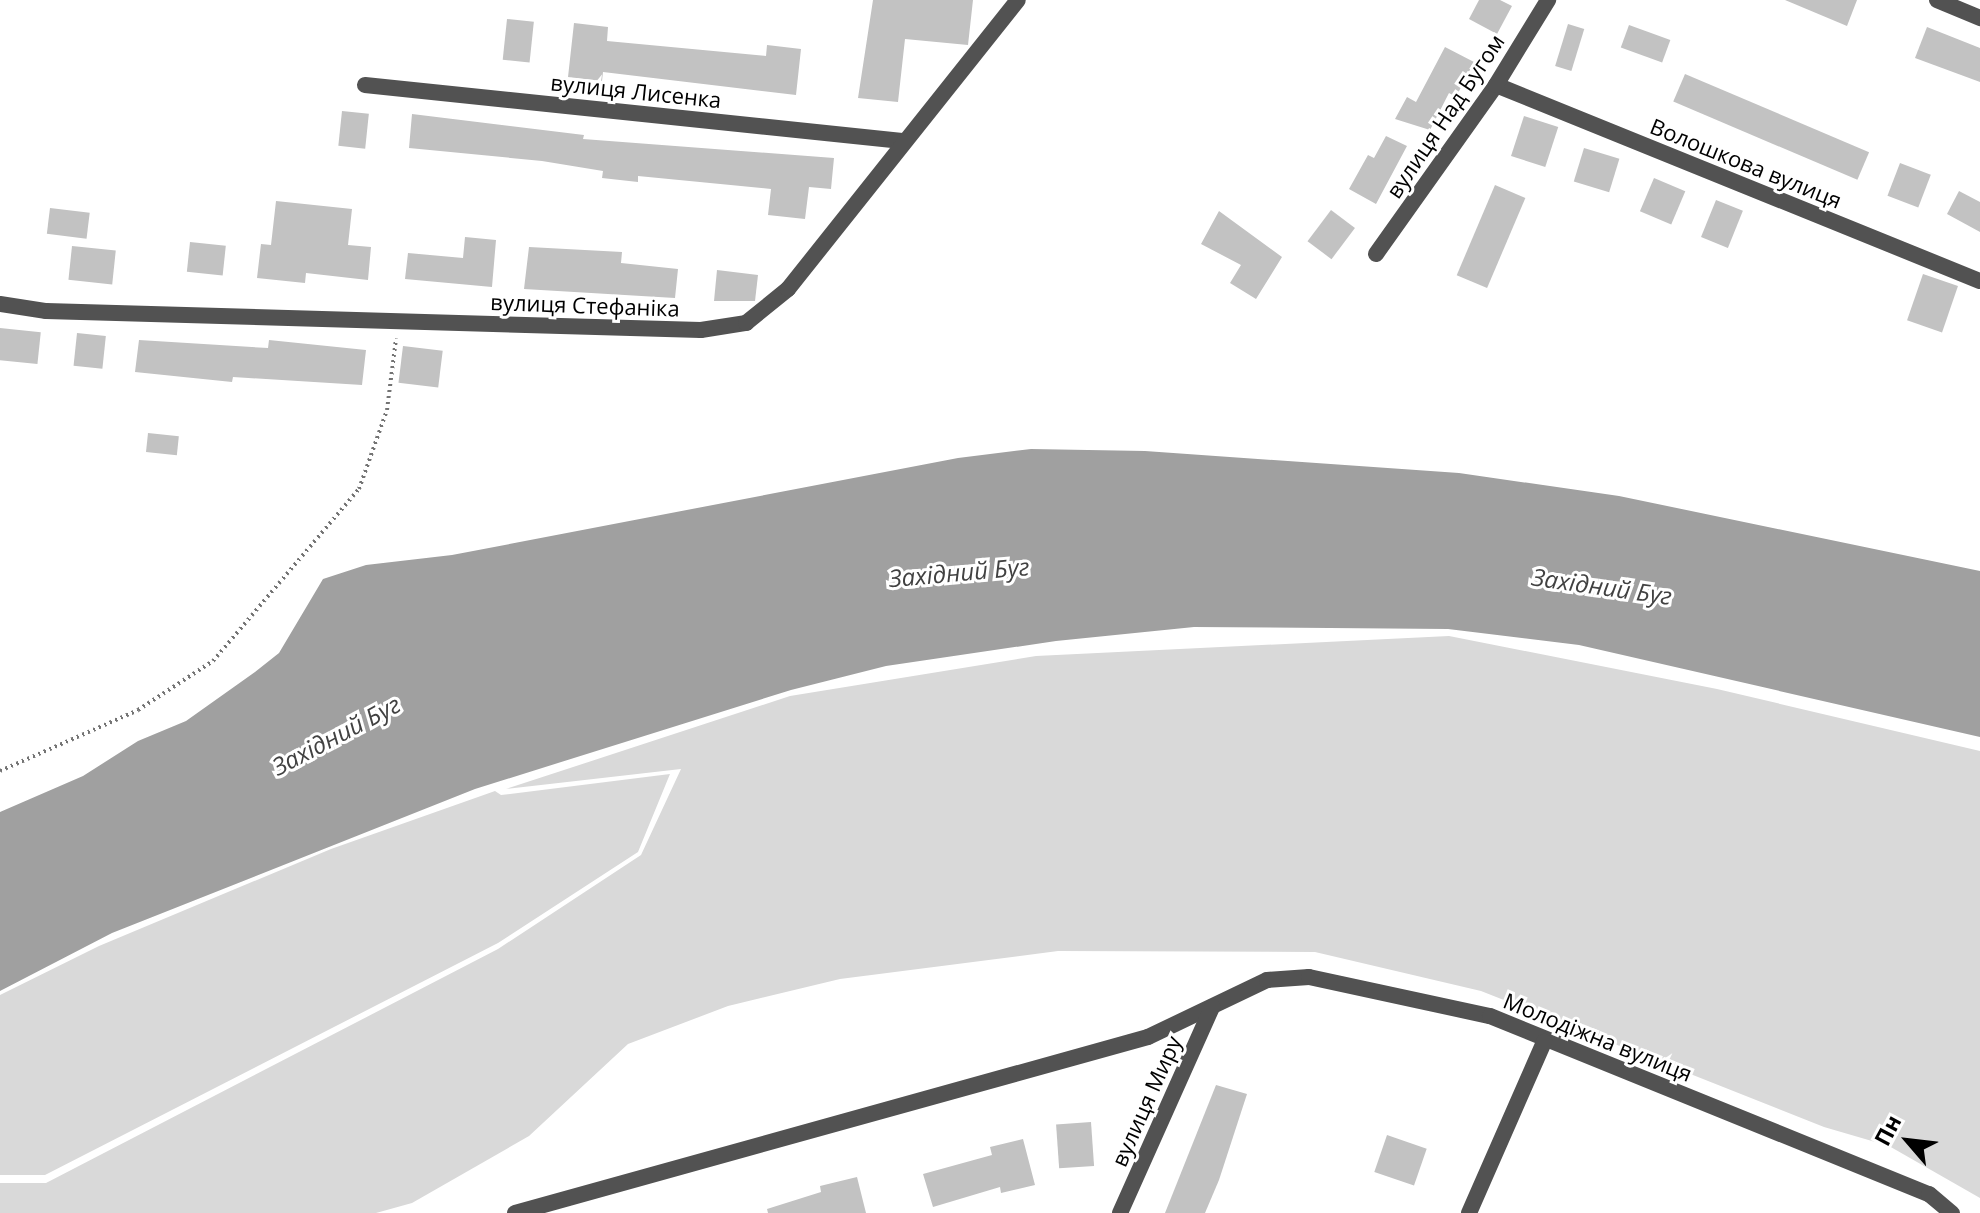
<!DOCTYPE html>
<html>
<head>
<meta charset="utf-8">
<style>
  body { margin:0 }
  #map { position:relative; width:1980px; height:1213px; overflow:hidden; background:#fff; font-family:"Open Sans",sans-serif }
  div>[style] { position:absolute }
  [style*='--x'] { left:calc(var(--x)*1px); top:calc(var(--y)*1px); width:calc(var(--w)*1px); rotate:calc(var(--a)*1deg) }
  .green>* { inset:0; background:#d9d9d9 }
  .water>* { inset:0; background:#a0a0a0 }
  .building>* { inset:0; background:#c2c2c2; transform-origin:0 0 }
  .path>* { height:4px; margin-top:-2px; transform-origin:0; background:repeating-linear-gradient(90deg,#747474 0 2px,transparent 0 6px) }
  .street>* { height:16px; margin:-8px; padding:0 8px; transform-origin:8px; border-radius:8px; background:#525252 }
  span { translate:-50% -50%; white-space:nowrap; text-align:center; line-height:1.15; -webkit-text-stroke:6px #fff; paint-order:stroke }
  .street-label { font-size:22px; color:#000 }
  .water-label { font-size:24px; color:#414141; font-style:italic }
  .north { position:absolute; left:1868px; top:1101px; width:80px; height:80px; -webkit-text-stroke:6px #fff; paint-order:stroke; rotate:298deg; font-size:22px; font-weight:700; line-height:32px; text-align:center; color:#000 }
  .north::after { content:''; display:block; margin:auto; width:28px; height:36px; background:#000; clip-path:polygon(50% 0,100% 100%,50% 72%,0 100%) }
</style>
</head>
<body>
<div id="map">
  <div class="green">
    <div style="clip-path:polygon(1449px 636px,1717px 689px,1980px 751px,1980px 1198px,1889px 1146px,1824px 1127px,1481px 991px,1315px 952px,1058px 951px,840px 979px,728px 1006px,628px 1044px,529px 1136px,412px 1203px,376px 1213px,0 1213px,0 1183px,46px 1183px,498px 949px,641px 855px,681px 769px,506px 789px,790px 696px,1036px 656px)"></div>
    <div style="clip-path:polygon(670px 774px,638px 852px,498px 943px,45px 1175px,0 1175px,0 995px,99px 946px,331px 849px,495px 791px,501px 795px)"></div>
  </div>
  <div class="water">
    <div style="clip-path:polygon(1031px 449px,1145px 451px,1459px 473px,1619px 496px,1980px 571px,1980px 737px,1579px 645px,1448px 629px,1194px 627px,1056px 641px,886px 666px,791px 690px,475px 789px,112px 933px,0 991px,0 812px,83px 776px,138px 741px,186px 721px,255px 672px,279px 653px,323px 579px,366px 565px,452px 555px,958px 458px)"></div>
  </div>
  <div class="building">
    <div style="clip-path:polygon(873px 0,973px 0,968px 45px,905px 39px,898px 102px,858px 98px)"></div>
    <div style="clip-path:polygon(1479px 0,1500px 0,1512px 6px,1497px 34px,1469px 19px)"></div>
    <div style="clip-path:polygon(1785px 0,1857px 0,1847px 26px)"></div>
    <div style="left:507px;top:19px;width:27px;height:41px;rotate:6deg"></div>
    <div style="clip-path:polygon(574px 23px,608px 27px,607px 41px,766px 56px,767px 45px,801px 49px,796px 95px,603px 72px,602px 81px,568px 77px)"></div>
    <div style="left:1568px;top:24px;width:17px;height:44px;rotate:17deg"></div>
    <div style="left:1629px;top:25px;width:44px;height:24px;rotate:20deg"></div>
    <div style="clip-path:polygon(1927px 27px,1980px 48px,1980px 82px,1915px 58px)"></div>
    <div style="clip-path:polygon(1445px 47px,1474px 62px,1456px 97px,1449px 93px,1430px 130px,1395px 119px,1407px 97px,1416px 102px)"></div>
    <div style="left:1685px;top:74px;width:200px;height:30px;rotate:23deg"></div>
    <div style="left:342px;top:111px;width:27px;height:35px;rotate:6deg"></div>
    <div style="clip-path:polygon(412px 114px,584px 135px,583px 139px,834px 158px,831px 189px,809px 187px,805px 219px,768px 215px,771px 189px,638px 176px,638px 182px,602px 178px,603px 171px,542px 161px,409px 148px)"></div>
    <div style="left:1524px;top:116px;width:36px;height:42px;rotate:18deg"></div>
    <div style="clip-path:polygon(1386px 136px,1407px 146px,1376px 204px,1349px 189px,1368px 155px,1374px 158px)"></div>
    <div style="left:1584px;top:148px;width:37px;height:35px;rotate:17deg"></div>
    <div style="left:1900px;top:163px;width:33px;height:35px;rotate:21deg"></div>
    <div style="left:1654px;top:178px;width:34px;height:36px;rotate:23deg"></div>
    <div style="left:1495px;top:185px;width:33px;height:98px;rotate:23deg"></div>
    <div style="clip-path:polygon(1959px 191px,1980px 202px,1980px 232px,1947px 214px)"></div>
    <div style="left:1716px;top:200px;width:29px;height:40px;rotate:22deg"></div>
    <div style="clip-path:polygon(276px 201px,352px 209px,348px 245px,371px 247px,368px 280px,306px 273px,305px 283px,257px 278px,261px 244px,271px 245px)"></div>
    <div style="left:50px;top:208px;width:40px;height:26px;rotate:7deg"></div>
    <div style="left:1331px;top:210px;width:30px;height:39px;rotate:37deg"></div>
    <div style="clip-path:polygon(1219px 211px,1282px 257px,1256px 299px,1230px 283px,1241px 265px,1201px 244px)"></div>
    <div style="clip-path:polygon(465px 237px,496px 240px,492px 287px,405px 279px,408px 253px,463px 258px)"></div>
    <div style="left:190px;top:242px;width:36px;height:30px;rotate:6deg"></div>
    <div style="left:72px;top:246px;width:44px;height:34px;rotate:6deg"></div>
    <div style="clip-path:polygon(529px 247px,622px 252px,621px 263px,678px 269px,675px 298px,524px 289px)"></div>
    <div style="clip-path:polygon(717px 270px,758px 275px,755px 301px,714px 301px)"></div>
    <div style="left:1923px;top:274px;width:37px;height:49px;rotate:19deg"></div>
    <div style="left:0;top:328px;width:41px;height:32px;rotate:6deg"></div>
    <div style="left:77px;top:333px;width:29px;height:33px;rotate:6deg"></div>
    <div style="clip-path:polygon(139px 340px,268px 348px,269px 340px,366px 350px,362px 385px,233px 377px,232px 382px,135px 372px)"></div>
    <div style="left:403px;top:346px;width:40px;height:37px;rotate:7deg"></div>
    <div style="left:148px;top:433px;width:31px;height:19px;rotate:6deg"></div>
    <div style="clip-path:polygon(1216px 1085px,1247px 1094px,1219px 1180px,1205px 1213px,1165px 1213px)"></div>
    <div style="left:1091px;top:1122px;width:44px;height:35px;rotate:86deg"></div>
    <div style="left:1387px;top:1135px;width:42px;height:39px;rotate:19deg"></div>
    <div style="clip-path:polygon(1023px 1139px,1035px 1185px,1001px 1193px,1000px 1187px,933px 1207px,923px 1174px,992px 1155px,990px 1147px)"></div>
    <div style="clip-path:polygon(857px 1177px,866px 1213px,768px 1213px,767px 1209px,821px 1192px,820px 1186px)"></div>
  </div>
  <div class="path">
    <div style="--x:0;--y:771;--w:151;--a:-23.8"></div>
    <div style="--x:138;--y:710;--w:90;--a:-33.2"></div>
    <div style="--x:213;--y:661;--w:226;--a:-49.7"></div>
    <div style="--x:359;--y:489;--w:84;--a:-70.5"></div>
    <div style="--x:387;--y:410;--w:72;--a:-82.8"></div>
  </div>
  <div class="street">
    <div style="--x:1937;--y:0;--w:47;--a:22.7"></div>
    <div style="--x:365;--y:85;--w:540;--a:5.95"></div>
    <div style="--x:1496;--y:85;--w:522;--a:22.05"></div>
    <div style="--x:1376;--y:254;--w:207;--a:-54.6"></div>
    <div style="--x:1496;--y:85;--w:100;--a:-58.5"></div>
    <div style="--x:0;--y:304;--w:47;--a:8.7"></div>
    <div style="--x:46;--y:311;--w:655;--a:1.66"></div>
    <div style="--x:701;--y:330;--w:46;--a:-8.8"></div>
    <div style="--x:746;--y:323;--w:54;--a:-39"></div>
    <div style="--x:788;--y:289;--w:369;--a:-51.5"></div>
    <div style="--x:515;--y:1213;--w:657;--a:-15.54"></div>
    <div style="--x:1148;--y:1037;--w:132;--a:-25.6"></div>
    <div style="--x:1267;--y:980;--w:42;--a:-4.1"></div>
    <div style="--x:1309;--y:977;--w:185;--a:12.2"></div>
    <div style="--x:1490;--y:1016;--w:474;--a:22.1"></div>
    <div style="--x:1929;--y:1194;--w:30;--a:40"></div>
    <div style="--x:1120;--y:1213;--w:226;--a:-65.9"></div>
    <div style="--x:1469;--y:1213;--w:187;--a:-66.3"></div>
  </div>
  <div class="street-label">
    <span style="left:636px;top:91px;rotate:6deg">вулиця Лисенка</span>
    <span style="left:1445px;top:116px;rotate:-56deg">вулиця Над Бугом</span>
    <span style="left:1746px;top:163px;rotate:22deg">Волошкова вулиця</span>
    <span style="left:585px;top:305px;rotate:2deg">вулиця Стефаніка</span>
    <span style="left:1598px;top:1037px;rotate:22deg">Молодіжна вулиця</span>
    <span style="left:1146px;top:1101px;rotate:-66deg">вулиця Миру</span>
  </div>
  <div class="water-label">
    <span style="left:959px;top:572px;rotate:-5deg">Західний Буг</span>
    <span style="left:1602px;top:586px;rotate:8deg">Західний Буг</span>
    <span style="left:336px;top:735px;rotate:-28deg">Західний Буг</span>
  </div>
  <div class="north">Пн</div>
</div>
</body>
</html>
